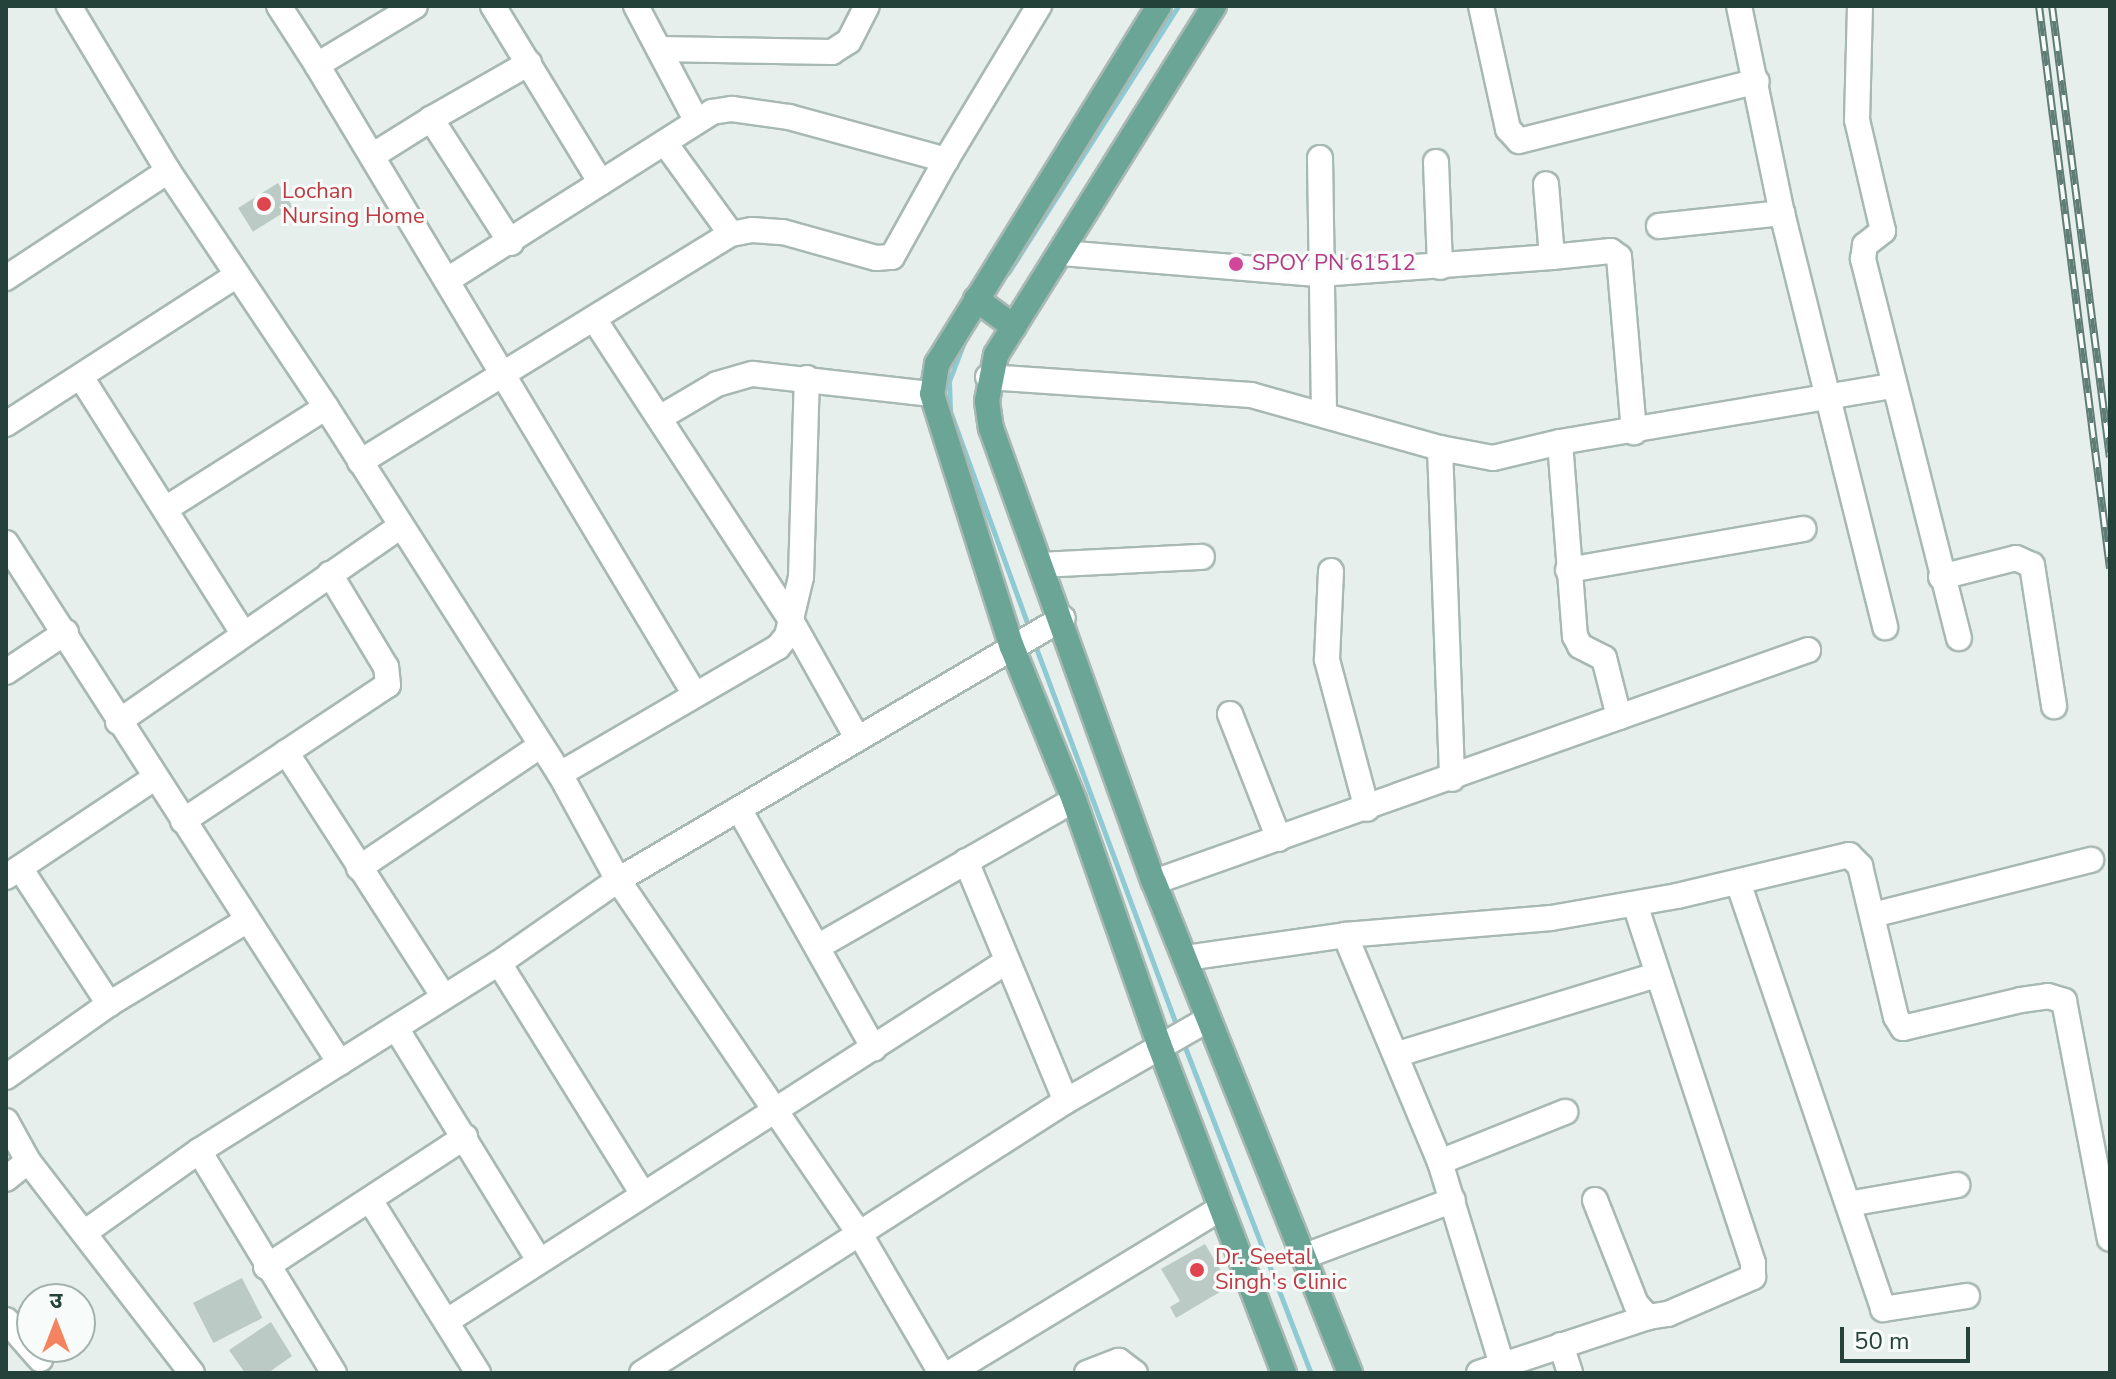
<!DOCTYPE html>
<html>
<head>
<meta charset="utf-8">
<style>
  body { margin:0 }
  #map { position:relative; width:2116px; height:1379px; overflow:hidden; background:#e6efeb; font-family:"Nunito Sans","Noto Sans Devanagari",sans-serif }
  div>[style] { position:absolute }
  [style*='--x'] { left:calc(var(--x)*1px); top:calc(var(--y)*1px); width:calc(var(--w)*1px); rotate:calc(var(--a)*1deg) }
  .stream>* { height:5px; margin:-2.5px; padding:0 2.5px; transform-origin:2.5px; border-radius:2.5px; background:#8ec9d4 }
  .building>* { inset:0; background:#bbcac4; transform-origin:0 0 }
  .roads { filter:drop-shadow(2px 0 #a8b8b2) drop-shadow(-2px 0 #a8b8b2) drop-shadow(0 2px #a8b8b2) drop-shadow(0 -2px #a8b8b2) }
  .minor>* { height:24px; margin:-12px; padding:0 12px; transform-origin:12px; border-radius:12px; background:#fff }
  .major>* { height:24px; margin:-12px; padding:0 12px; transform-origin:12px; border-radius:12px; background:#6aa596 }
  .rail>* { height:8px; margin-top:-4px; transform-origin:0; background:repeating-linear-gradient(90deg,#f7fbf9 0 15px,#5f7d75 0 30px); box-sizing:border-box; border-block:2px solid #5f7d75 }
  .dots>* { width:22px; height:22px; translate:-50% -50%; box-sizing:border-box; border:4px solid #f7fbf9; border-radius:50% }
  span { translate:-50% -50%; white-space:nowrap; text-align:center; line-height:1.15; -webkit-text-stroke:6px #f7fbf9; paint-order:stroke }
  .health-label { font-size:22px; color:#be3a42 }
  .left { translate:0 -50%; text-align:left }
  .hotel-label { font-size:22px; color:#b23c85 }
  .frame { position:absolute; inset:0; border:8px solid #24423a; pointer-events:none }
  .north { position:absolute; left:16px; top:1283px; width:80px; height:80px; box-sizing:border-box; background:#f7fbf9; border:2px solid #a3b1ad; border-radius:50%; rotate:0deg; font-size:22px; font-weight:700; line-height:32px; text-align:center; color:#24423a }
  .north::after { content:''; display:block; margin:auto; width:28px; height:36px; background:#f4845f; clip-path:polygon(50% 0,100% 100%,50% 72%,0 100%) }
  .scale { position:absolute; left:1840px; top:1327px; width:130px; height:36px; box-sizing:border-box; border:4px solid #24423a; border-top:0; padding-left:10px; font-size:24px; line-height:28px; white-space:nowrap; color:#24423a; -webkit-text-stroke:6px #f7fbf9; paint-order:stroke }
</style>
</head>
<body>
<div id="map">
  <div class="stream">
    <div style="--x:1008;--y:273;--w:317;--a:-57.5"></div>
    <div style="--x:964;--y:342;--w:42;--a:111"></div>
    <div style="--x:949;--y:381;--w:30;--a:88"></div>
    <div style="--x:950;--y:411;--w:234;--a:70"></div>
    <div style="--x:1035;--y:645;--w:410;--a:69.6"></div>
    <div style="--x:1183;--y:1042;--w:355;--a:68.9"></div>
  </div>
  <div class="building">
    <div style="left:278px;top:183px;width:28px;height:47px;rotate:58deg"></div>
    <div style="clip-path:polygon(1205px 1244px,1230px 1286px,1176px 1318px,1170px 1307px,1180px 1301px,1161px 1269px)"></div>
    <div style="left:242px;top:1278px;width:45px;height:55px;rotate:63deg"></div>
    <div style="clip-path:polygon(271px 1322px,292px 1356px,268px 1373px,245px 1373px,229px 1350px)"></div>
  </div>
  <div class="roads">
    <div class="minor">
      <div style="--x:69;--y:6;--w:192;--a:59"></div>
      <div style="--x:168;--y:171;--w:284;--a:56.2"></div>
      <div style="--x:326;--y:407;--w:435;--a:57.5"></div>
      <div style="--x:560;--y:774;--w:121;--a:61.3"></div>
      <div style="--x:618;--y:880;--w:431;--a:55.7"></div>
      <div style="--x:861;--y:1236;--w:159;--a:59.7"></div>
      <div style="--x:279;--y:6;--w:70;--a:57.2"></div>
      <div style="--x:317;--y:65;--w:114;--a:-31"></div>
      <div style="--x:493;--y:6;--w:207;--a:58.6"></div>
      <div style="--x:636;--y:6;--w:129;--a:62.2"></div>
      <div style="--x:1481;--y:6;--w:126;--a:77.6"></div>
      <div style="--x:1508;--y:129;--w:16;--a:47"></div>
      <div style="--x:1519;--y:141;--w:245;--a:-14.1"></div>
      <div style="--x:1739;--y:6;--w:211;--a:78.3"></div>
      <div style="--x:1782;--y:213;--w:427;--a:76"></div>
      <div style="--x:1860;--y:6;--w:114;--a:91.5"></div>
      <div style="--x:1857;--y:120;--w:114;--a:76.8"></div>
      <div style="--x:1883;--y:231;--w:23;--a:142"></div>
      <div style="--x:1865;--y:245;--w:14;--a:98"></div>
      <div style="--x:1863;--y:259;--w:391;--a:75.8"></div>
      <div style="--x:659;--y:49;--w:173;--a:1"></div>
      <div style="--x:832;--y:52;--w:20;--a:-33"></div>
      <div style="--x:849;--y:41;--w:39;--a:-63"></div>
      <div style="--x:317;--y:65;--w:732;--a:59.02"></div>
      <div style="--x:665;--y:143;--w:112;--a:54"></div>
      <div style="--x:372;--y:156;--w:70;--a:-32.1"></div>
      <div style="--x:1320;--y:158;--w:255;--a:89.1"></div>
      <div style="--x:1436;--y:162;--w:105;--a:87.8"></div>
      <div style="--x:1659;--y:226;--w:124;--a:-6"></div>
      <div style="--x:511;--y:243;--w:148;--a:-122.8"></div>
      <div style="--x:431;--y:119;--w:113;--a:-29.7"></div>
      <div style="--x:1062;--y:253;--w:259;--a:4.7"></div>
      <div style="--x:1320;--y:274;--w:233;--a:-4.2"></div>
      <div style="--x:1552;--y:257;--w:73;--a:-94.7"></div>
      <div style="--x:1552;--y:257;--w:59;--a:-5.8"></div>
      <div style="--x:1611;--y:251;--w:10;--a:37"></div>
      <div style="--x:1619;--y:257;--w:176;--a:85.1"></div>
      <div style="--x:6;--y:278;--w:194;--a:-33.4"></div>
      <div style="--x:449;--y:279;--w:312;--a:-32.4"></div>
      <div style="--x:712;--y:112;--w:20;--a:-9"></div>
      <div style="--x:732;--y:109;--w:58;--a:8"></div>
      <div style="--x:789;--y:117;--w:163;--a:15.3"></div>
      <div style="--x:946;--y:160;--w:180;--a:-58.9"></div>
      <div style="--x:594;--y:319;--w:362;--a:56.8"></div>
      <div style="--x:792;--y:622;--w:131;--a:60.7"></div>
      <div style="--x:81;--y:377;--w:303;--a:57.7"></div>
      <div style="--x:988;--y:377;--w:264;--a:3.9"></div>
      <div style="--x:1251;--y:395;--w:196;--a:15.7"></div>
      <div style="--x:1440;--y:448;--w:54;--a:10.7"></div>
      <div style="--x:1493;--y:458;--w:69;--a:-13.4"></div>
      <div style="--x:1560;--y:442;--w:337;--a:-9.6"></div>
      <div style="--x:661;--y:417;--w:65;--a:-30.5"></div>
      <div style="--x:717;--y:384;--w:37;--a:-16"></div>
      <div style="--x:753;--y:374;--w:180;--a:6.4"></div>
      <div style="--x:6;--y:424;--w:275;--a:-32.8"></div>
      <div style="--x:1560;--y:442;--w:195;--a:85.6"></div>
      <div style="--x:1575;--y:636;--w:11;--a:63"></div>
      <div style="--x:1580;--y:646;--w:27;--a:27"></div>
      <div style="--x:1604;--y:658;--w:61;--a:75.7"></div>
      <div style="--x:1440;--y:448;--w:331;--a:87.9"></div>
      <div style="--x:360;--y:462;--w:435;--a:-31.6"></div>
      <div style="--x:731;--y:234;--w:21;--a:-11"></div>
      <div style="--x:752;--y:230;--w:31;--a:4"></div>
      <div style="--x:783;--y:232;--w:97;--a:15.6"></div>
      <div style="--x:876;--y:258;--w:16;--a:-4"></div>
      <div style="--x:892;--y:257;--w:111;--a:-60.9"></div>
      <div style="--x:167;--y:508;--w:188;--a:-32.4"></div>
      <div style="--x:6;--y:543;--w:618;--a:57.29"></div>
      <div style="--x:1042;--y:565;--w:160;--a:-2.9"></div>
      <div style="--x:1568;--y:570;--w:239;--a:-9.9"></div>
      <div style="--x:1331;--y:571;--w:89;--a:92.6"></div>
      <div style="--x:1327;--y:660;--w:154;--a:75"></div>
      <div style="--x:1941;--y:577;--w:77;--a:-14.2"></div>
      <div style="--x:2016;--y:558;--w:17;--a:24"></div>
      <div style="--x:2032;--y:565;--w:143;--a:81.1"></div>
      <div style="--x:6;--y:672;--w:72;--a:-33.7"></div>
      <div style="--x:1230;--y:714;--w:134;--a:68.6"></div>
      <div style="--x:118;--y:722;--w:343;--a:-34.7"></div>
      <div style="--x:286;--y:752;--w:290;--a:57.2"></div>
      <div style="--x:560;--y:774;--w:252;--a:-30.2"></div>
      <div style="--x:778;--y:647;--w:14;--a:-51"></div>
      <div style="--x:787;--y:636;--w:61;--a:-76.7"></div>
      <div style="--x:801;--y:577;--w:199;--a:-88.3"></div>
      <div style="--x:739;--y:809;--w:275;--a:60.6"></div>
      <div style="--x:183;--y:821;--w:246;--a:-33.6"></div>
      <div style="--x:388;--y:685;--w:18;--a:-96"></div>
      <div style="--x:386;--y:667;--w:109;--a:-121.1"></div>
      <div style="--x:966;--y:861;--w:260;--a:67.4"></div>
      <div style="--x:20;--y:868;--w:163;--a:56.8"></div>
      <div style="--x:359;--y:868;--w:218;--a:-34"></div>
      <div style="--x:6;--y:877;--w:180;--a:-33.7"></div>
      <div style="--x:1154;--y:882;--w:694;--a:-19.53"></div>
      <div style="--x:1738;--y:882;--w:451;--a:71.2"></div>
      <div style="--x:1883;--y:1309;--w:85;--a:-8.8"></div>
      <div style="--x:1873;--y:915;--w:225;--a:-14.2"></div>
      <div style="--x:1345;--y:935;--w:246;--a:67.3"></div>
      <div style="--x:1440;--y:1162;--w:212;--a:73"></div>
      <div style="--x:819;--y:946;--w:294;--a:-29.8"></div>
      <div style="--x:1186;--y:958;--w:161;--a:-8.2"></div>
      <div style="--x:1345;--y:935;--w:207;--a:-4.7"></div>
      <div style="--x:1551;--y:918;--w:128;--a:-9.9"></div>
      <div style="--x:1677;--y:896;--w:177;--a:-13.4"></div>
      <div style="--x:1849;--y:855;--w:16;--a:45"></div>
      <div style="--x:1860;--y:866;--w:155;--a:76.6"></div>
      <div style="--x:1896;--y:1017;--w:13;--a:58"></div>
      <div style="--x:1903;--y:1028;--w:121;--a:-13.3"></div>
      <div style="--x:2021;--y:1000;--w:27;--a:-8"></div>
      <div style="--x:2048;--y:996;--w:17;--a:17"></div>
      <div style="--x:2064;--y:1001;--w:242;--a:79.1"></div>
      <div style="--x:499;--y:963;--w:272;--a:58.1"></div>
      <div style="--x:396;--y:1028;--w:271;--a:58.4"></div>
      <div style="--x:1398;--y:1054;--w:271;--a:-17"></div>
      <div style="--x:6;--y:1077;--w:126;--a:-35.3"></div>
      <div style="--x:109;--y:1004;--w:160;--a:-31.2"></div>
      <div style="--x:6;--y:1121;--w:46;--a:61.2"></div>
      <div style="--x:28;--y:1161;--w:268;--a:52.3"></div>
      <div style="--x:199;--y:1151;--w:260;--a:58.7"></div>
      <div style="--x:1440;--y:1162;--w:135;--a:-21.8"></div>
      <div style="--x:6;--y:1179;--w:28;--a:-39"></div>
      <div style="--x:370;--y:1200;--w:204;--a:58"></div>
      <div style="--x:1595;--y:1200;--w:112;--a:68.5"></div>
      <div style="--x:1636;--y:1304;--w:18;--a:47"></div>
      <div style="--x:1648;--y:1317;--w:20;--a:-9"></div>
      <div style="--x:1668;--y:1314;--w:93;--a:-23.5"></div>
      <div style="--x:1753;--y:1277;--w:14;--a:-90"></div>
      <div style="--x:1753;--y:1263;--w:378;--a:-108.2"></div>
      <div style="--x:1848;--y:1204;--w:111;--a:-9.9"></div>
      <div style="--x:84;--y:1233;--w:141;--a:-35.5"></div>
      <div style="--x:199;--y:1151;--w:354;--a:-32.1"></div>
      <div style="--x:499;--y:963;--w:145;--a:-34.9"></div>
      <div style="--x:618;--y:880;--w:516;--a:-30.49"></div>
      <div style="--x:1305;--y:1256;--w:158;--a:-20.7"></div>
      <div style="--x:266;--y:1267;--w:238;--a:-33.2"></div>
      <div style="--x:6;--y:1320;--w:52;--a:48.9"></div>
      <div style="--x:447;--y:1321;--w:664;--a:-32.71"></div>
      <div style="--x:1561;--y:1345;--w:29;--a:72"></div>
      <div style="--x:642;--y:1373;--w:504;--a:-32.68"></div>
      <div style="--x:1066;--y:1101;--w:163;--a:-29.9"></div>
      <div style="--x:950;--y:1373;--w:316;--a:-31.3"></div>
      <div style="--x:1087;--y:1373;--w:34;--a:-21"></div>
      <div style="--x:1119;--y:1361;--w:20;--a:37"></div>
      <div style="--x:1479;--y:1373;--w:178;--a:-18.3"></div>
    </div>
    <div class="major">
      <div style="--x:1159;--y:6;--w:421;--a:121.8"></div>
      <div style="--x:937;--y:364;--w:30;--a:99"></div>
      <div style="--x:932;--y:394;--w:265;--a:72.5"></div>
      <div style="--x:1012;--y:647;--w:165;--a:67.9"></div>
      <div style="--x:1074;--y:800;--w:258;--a:70.8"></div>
      <div style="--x:1159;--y:1044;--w:352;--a:69.2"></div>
      <div style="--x:1214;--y:6;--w:411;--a:122"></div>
      <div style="--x:996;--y:355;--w:47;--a:101.1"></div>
      <div style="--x:987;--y:401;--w:27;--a:82"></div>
      <div style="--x:991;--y:428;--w:482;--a:70.3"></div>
      <div style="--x:1154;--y:882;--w:529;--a:68.24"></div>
      <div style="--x:976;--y:299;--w:47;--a:36.4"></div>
    </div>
  </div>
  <div class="rail">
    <div style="--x:2039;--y:6;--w:567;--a:82.81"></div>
    <div style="--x:2052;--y:6;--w:455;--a:82.7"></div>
  </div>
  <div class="dots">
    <div style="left:264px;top:204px;background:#e0444e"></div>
    <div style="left:1236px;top:264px;background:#d1479c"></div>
    <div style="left:1197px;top:1270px;background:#e0444e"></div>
  </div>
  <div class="health-label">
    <span class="left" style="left:282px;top:204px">Lochan<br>Nursing Home</span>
    <span class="left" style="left:1215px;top:1270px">Dr. Seetal<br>Singh's Clinic</span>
  </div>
  <div class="hotel-label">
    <span class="left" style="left:1252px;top:264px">SPOY PN 61512</span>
  </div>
  <div class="frame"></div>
  <div class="north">उ</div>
  <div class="scale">50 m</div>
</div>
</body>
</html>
